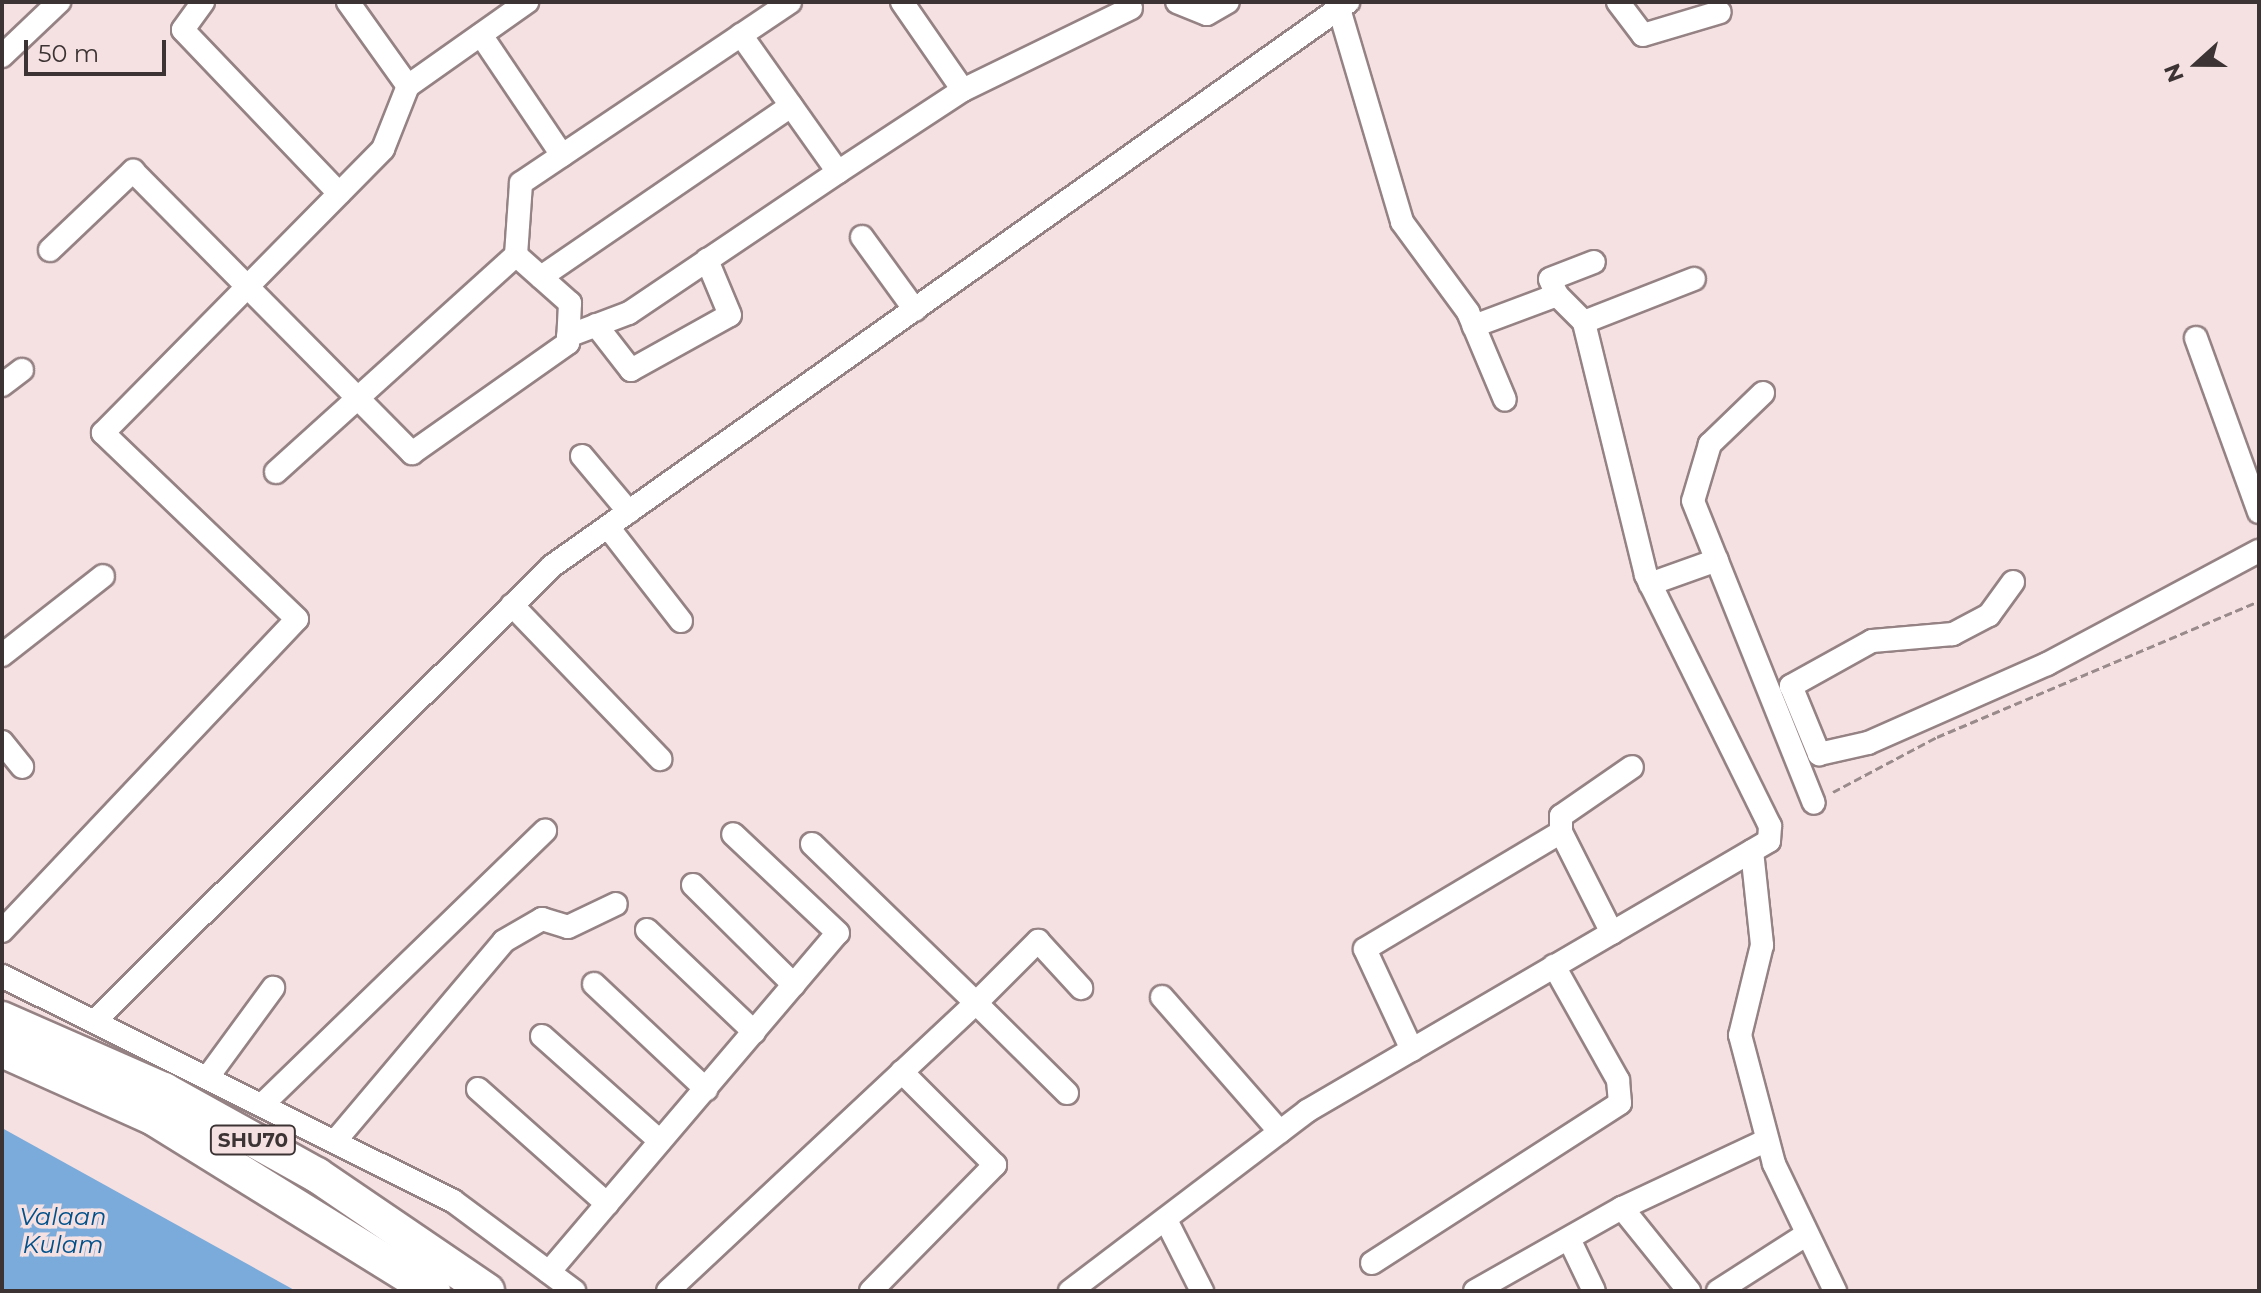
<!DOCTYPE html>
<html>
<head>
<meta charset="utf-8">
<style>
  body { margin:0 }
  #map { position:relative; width:2261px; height:1293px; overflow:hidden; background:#f5e0e2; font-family:Montserrat,sans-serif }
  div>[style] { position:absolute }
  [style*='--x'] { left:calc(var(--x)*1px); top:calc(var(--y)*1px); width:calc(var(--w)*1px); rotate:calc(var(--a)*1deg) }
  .water>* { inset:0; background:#7babda }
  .path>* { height:3px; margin-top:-1.5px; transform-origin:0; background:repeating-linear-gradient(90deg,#998a8b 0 8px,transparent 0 12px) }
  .roads { filter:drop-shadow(2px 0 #958284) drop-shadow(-2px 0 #958284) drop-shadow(0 2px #958284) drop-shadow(0 -2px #958284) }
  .street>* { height:22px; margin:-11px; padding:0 11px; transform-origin:11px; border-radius:11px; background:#fff }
  .primary>* { height:34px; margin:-17px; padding:0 17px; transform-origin:17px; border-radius:17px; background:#fff }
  span { translate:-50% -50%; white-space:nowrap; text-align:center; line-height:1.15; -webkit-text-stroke:7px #f5e0e2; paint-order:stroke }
  .shield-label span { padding:2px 6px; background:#f5e0e2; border:2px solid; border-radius:6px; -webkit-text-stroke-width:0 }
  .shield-label { font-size:20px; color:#3c3434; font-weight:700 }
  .water-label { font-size:24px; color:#00508a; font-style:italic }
  .frame { position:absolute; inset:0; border:4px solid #3c3434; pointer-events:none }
  .north { position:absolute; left:2157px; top:24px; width:80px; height:80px; -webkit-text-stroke:6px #f5e0e2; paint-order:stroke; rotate:249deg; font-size:22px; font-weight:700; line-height:32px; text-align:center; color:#3c3434 }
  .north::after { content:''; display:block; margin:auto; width:28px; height:36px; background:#3c3434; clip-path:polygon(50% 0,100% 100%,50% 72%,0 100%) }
  .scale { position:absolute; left:24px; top:40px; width:142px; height:36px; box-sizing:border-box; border:4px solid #3c3434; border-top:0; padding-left:10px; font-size:24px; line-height:28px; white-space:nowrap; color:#3c3434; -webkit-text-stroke:6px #f5e0e2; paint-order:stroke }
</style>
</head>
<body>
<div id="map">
  <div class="water">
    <div style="clip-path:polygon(2px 1128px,296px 1291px,2px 1291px)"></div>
  </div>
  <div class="path">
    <div style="--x:1833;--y:792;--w:118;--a:-27.9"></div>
    <div style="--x:1937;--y:737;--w:350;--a:-22.9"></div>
  </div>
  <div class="roads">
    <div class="street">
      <div style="--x:203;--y:2;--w:34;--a:126"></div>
      <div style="--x:183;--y:30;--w:226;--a:46.3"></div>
      <div style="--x:348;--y:2;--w:103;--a:54.5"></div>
      <div style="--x:902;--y:2;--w:107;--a:55.3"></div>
      <div style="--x:1177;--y:2;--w:32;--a:22"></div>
      <div style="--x:1207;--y:14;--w:24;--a:-30"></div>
      <div style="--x:1337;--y:2;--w:229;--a:73.5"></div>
      <div style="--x:1402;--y:222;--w:112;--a:53.7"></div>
      <div style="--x:1468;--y:312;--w:95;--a:67.2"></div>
      <div style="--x:1618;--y:2;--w:41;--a:52.9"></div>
      <div style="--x:1643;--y:35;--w:80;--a:-16.6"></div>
      <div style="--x:481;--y:35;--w:145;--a:56"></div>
      <div style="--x:2;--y:56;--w:79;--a:-43.5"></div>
      <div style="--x:838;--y:172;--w:149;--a:-33.3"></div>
      <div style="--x:963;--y:90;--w:187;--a:-26"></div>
      <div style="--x:862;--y:237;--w:90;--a:54"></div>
      <div style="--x:50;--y:250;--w:115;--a:-43.6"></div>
      <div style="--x:133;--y:171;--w:397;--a:45.3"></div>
      <div style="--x:412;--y:453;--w:191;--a:-35.2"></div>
      <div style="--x:568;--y:343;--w:40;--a:-87.1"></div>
      <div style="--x:570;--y:303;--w:72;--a:-138.4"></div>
      <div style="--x:541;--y:277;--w:303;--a:-34.4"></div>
      <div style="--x:1557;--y:295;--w:17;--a:-114"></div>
      <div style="--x:1550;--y:279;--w:47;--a:-21.1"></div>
      <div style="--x:1584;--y:322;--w:118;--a:-21.4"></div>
      <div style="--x:596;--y:325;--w:57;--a:52.1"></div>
      <div style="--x:631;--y:370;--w:113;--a:-29.1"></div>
      <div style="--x:730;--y:315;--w:60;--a:-112.7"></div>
      <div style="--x:568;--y:336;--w:65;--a:-20.7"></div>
      <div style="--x:629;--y:313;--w:252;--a:-34"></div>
      <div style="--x:838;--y:172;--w:168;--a:-125.3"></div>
      <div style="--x:2196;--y:338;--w:185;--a:70.1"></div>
      <div style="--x:2;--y:385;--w:25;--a:-37"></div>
      <div style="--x:1763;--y:393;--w:74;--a:136.1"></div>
      <div style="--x:1710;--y:444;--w:59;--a:106.6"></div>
      <div style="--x:1693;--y:501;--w:325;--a:68.2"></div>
      <div style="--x:582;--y:456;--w:73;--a:50"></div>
      <div style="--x:276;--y:472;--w:324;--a:-42.1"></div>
      <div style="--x:516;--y:255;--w:72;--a:-86"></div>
      <div style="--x:521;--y:183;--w:324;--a:-33.9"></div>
      <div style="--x:608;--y:527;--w:119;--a:52.2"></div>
      <div style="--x:2013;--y:582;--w:41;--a:126"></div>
      <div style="--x:1989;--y:615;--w:41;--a:152.2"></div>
      <div style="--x:1953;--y:634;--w:81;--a:175.1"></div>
      <div style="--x:1872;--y:641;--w:93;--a:150.9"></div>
      <div style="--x:1791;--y:686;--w:74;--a:67.6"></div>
      <div style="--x:1819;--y:754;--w:50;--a:-12.7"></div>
      <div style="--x:1868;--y:743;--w:196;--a:-23.8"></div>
      <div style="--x:2047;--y:664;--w:240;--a:-28.1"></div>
      <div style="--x:1650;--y:584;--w:71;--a:-19.7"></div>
      <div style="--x:512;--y:605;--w:214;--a:46.1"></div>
      <div style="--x:2;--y:655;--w:128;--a:-38"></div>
      <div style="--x:2;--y:742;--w:32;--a:51"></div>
      <div style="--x:812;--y:844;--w:228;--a:44.1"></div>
      <div style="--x:976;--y:1003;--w:88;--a:-45"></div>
      <div style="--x:1038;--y:941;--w:64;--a:47.5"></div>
      <div style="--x:1752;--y:851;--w:95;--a:83.9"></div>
      <div style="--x:1762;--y:945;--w:93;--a:103.7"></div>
      <div style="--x:1740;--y:1035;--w:133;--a:75.2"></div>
      <div style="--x:1774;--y:1164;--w:141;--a:64.3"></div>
      <div style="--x:693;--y:885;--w:142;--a:44.7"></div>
      <div style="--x:647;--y:930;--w:148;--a:43.6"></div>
      <div style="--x:2;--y:931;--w:429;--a:-46.6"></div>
      <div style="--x:297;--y:619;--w:269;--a:-136.2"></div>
      <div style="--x:103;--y:433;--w:399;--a:-45.4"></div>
      <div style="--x:383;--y:149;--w:68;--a:-68.4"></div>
      <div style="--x:408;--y:86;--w:146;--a:-35.2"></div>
      <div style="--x:1612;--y:933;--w:113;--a:-116.8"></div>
      <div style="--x:1561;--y:832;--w:16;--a:-90"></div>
      <div style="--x:1561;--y:816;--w:86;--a:-34.6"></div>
      <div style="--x:2;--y:976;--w:504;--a:26.51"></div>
      <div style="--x:453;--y:1201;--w:151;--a:36.6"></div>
      <div style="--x:594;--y:984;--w:154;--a:43.2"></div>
      <div style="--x:1162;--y:997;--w:179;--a:48.8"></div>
      <div style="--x:96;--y:1020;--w:643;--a:-44.87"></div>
      <div style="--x:552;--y:566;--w:976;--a:-35.32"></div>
      <div style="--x:542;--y:1036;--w:158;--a:41.7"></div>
      <div style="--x:1412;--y:1050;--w:111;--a:-115"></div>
      <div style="--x:1365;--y:949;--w:228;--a:-30.8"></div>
      <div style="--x:210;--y:1074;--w:107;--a:-53.8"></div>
      <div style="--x:478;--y:1089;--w:173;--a:41.7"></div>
      <div style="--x:265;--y:1102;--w:390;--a:-44.1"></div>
      <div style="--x:336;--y:1140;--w:260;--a:-49.8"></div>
      <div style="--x:504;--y:941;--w:44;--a:-30.1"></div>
      <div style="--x:542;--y:919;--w:27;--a:17"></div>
      <div style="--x:568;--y:927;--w:53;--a:-25.6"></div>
      <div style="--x:1622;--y:1208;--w:107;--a:51.1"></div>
      <div style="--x:1166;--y:1220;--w:80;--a:63.1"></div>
      <div style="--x:1570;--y:1241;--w:55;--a:64.4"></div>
      <div style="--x:1372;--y:1263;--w:295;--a:-32.8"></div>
      <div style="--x:1620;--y:1103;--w:23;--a:-95"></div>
      <div style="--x:1618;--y:1080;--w:131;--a:-119.3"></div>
      <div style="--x:549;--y:1272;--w:445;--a:-49.6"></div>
      <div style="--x:838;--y:933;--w:144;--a:-136.7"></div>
      <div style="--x:668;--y:1291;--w:422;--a:-43.1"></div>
      <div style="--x:976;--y:1003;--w:128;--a:44.7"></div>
      <div style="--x:871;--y:1291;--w:177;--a:-45.5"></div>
      <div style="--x:995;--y:1165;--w:132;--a:-135"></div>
      <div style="--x:1070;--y:1291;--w:298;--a:-37.2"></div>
      <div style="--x:1307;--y:1111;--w:535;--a:-30.3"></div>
      <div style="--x:1769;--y:841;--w:15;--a:-86"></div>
      <div style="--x:1770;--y:826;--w:280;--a:-116.3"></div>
      <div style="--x:1646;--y:575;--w:260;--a:-103.8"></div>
      <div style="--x:1584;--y:322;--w:38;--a:-135"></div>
      <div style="--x:1557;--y:295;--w:89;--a:159.5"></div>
      <div style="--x:1475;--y:1291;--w:169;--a:-29.5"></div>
      <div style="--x:1622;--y:1208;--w:160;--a:-25.1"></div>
      <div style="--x:1718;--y:1291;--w:102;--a:-32.6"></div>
    </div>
    <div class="primary">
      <div style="--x:2;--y:1019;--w:177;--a:23.7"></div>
      <div style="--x:164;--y:1090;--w:175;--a:29.1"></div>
      <div style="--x:317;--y:1175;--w:206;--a:34.3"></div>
      <div style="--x:2;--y:1050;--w:164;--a:24.1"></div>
      <div style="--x:152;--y:1117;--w:331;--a:31.8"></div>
    </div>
  </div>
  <div class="shield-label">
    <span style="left:253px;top:1140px">SHU70</span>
  </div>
  <div class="water-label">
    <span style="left:63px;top:1231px">Valaan<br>Kulam</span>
  </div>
  <div class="frame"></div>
  <div class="north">N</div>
  <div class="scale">50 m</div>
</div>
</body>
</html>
